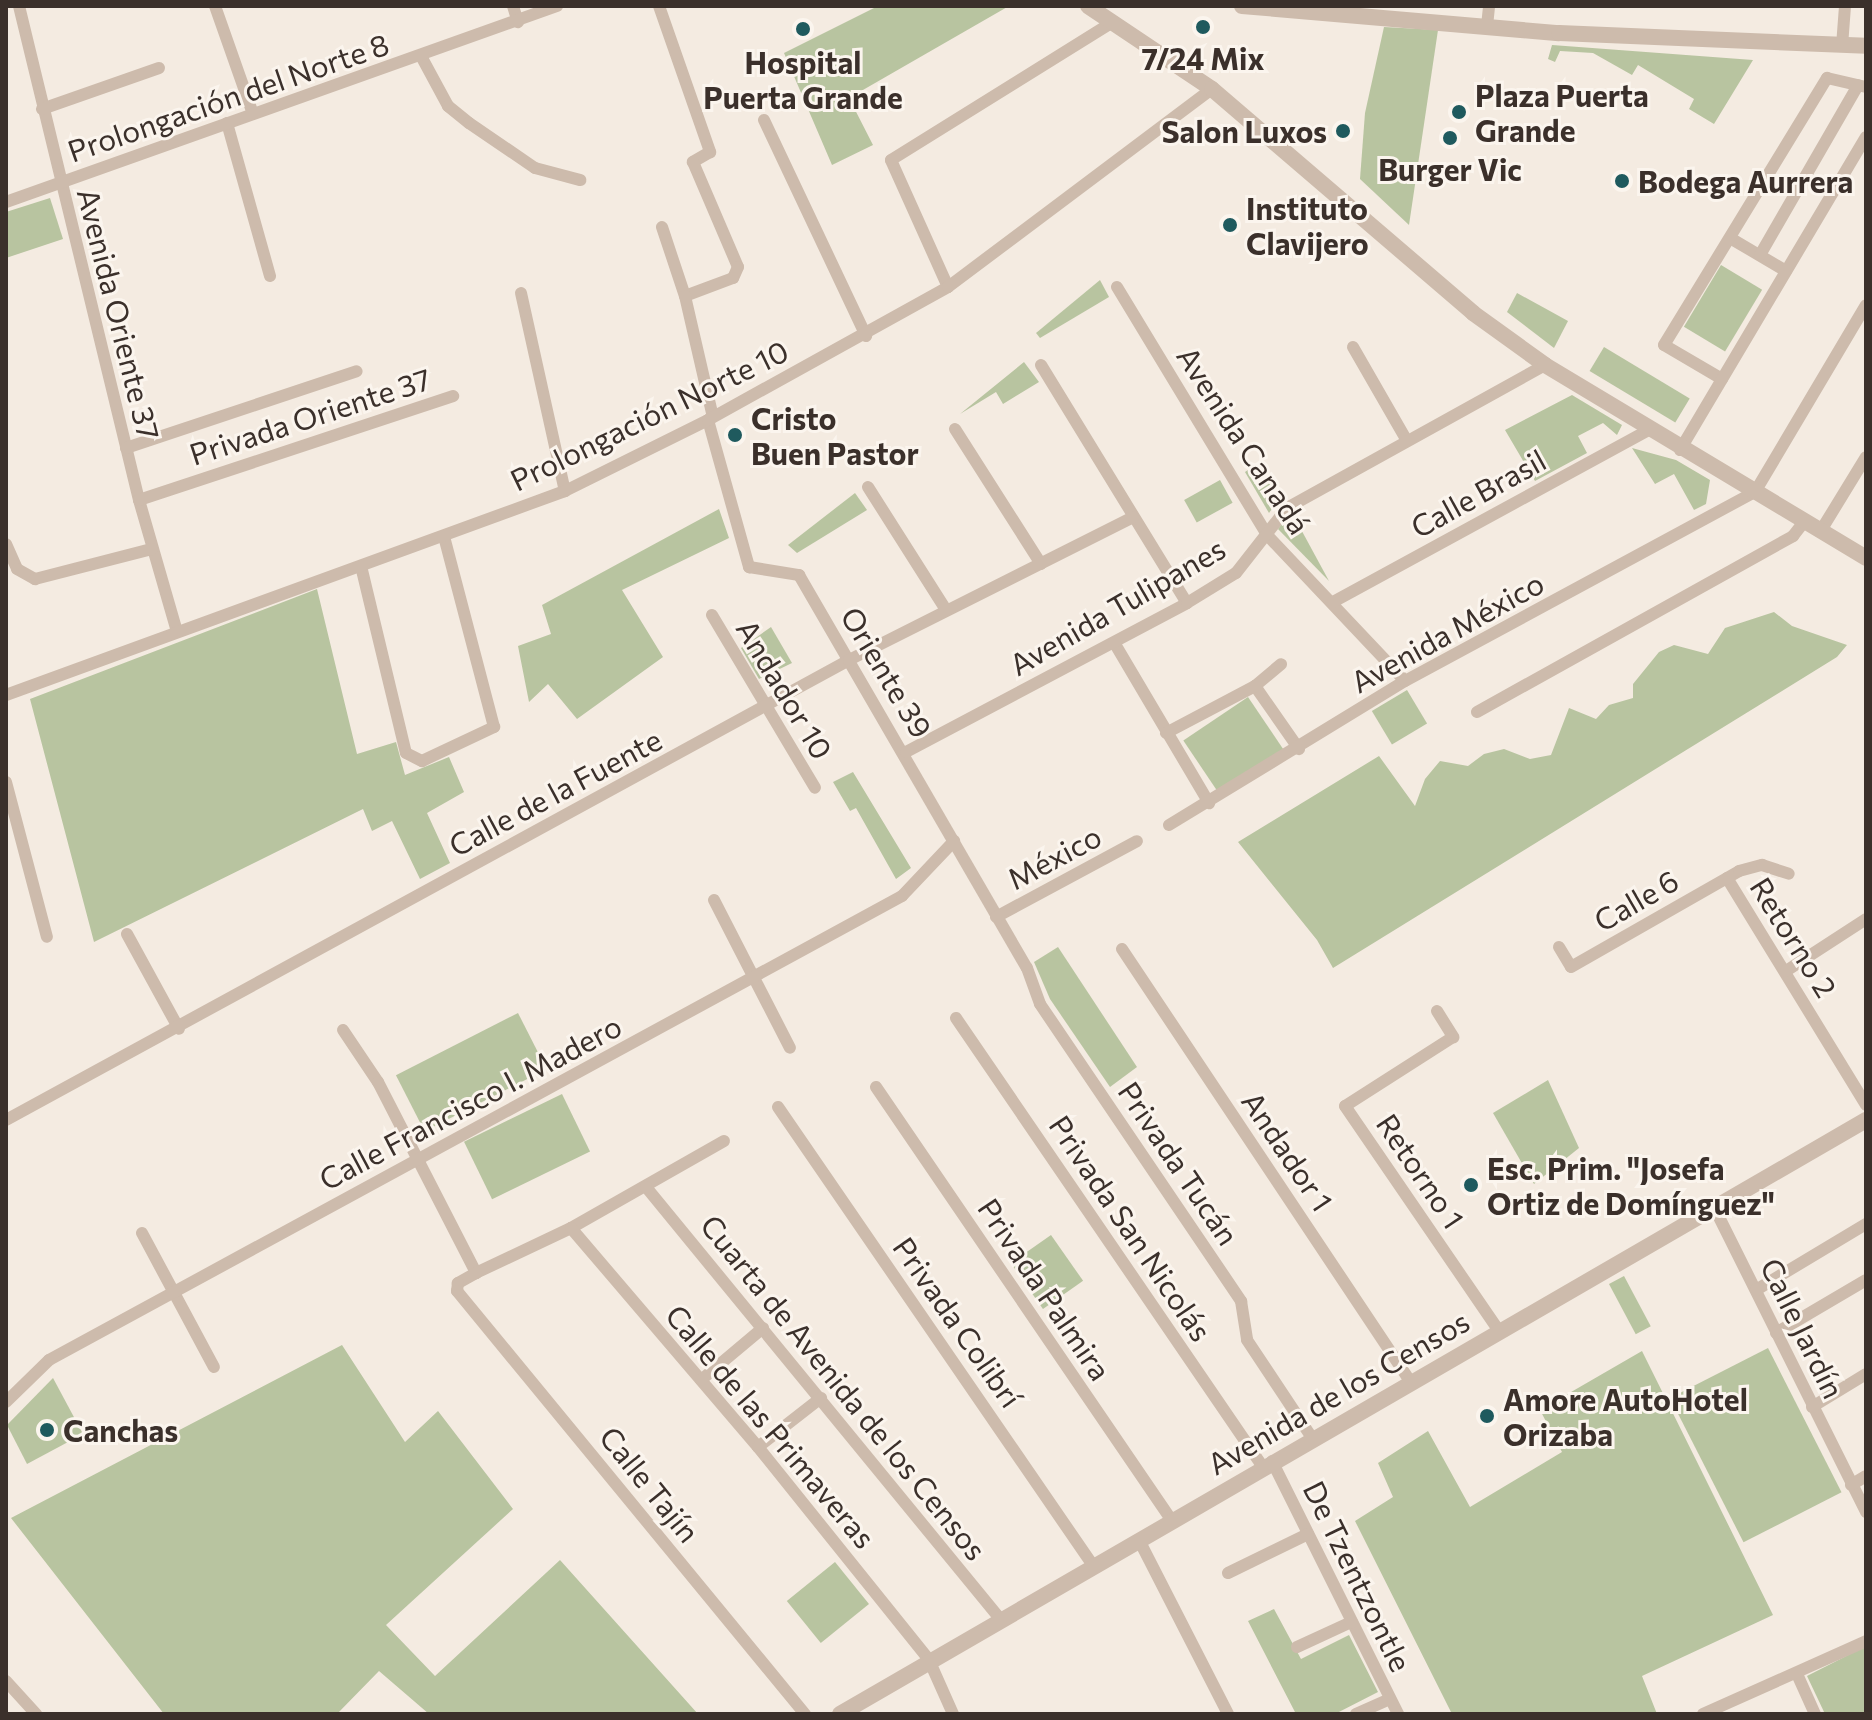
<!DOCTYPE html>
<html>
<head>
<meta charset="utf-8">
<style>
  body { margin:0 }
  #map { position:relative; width:1872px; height:1720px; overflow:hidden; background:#f4ebe1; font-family:Commissioner,sans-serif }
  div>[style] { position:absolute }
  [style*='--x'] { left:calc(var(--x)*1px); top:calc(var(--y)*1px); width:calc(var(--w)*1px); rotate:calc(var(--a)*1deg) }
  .green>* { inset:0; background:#b8c4a0; transform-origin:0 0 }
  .minor>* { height:12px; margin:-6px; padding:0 6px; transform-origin:6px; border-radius:6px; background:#cdbbac }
  .tertiary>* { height:16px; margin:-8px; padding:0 8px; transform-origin:8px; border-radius:8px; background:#cdbbac }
  .dots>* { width:22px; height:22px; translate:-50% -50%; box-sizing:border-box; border:4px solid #fbf5ee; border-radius:50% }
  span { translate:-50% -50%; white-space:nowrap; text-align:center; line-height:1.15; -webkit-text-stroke:6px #fbf5ee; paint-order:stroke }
  .poi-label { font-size:30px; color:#3b302b; font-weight:700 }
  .left { translate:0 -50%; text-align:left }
  .right { translate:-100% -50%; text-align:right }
  .street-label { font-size:30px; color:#3b302b }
  .frame { position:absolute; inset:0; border:8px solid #3b302b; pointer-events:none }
</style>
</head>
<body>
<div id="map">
  <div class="green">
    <div style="clip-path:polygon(878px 6px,1009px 6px,849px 98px,873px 145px,832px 165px,784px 53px)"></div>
    <div style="clip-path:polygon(1384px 27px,1438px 30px,1409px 225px,1360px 179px,1365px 113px)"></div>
    <div style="clip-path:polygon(1552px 45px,1753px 60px,1714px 124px,1689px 109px,1694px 99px,1638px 65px,1632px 75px,1593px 53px,1560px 51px,1555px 62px,1548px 59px)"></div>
    <div style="clip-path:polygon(50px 198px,63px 239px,6px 258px,6px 212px)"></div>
    <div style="left:1721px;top:265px;width:48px;height:72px;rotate:31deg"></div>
    <div style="clip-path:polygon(1100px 280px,1109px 297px,1040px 338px,1036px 333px)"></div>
    <div style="clip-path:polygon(1517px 293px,1568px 321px,1554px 348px,1507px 312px)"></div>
    <div style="left:1604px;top:347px;width:100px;height:28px;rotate:31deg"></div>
    <div style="clip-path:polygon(1024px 362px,1039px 382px,1003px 404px,996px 392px,960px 414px)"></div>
    <div style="clip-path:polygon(1572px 395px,1622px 425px,1617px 435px,1603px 423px,1578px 436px,1587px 453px,1535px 481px,1505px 430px)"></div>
    <div style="clip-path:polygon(1632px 448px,1676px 460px,1710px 480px,1706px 504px,1694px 510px,1674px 474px,1655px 484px)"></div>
    <div style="clip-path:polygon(1257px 464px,1279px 499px,1269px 513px,1245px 472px)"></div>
    <div style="left:1220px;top:480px;width:26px;height:41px;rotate:61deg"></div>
    <div style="clip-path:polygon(855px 493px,867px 510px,797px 553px,788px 545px)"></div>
    <div style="clip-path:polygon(719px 509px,729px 538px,622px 590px,663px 657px,577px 719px,548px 684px,529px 702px,518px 646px,551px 634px,542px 605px)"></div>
    <div style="clip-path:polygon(1291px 511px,1329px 581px,1278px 529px)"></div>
    <div style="clip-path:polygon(317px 589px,357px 754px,396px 742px,405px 775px,449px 757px,464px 792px,427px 813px,450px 863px,420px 879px,392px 821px,372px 831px,363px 809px,94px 942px,30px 699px)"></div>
    <div style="clip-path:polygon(1774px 612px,1792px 626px,1847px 645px,1837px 657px,1333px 968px,1317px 940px,1238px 842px,1379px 756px,1415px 806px,1425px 779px,1440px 761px,1468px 766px,1484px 754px,1504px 749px,1530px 759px,1551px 755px,1569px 708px,1596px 719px,1609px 705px,1633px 698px,1633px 684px,1659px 652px,1674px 645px,1708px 654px,1725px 628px)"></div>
    <div style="clip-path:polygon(771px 627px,792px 663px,759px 679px,741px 648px)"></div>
    <div style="left:1407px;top:690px;width:39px;height:41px;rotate:59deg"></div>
    <div style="left:1248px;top:697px;width:64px;height:78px;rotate:56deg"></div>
    <div style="clip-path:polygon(853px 772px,911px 868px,896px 879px,856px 808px,850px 811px,833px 782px)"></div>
    <div style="clip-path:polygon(1058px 947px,1137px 1067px,1110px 1087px,1050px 999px,1034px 962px)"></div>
    <div style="left:518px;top:1013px;width:63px;height:137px;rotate:63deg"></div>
    <div style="clip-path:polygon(1548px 1080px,1579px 1148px,1534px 1184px,1493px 1113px)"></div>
    <div style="left:562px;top:1094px;width:64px;height:109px;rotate:64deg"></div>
    <div style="left:1051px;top:1235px;width:56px;height:49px;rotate:55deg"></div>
    <div style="left:1624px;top:1276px;width:57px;height:17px;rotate:62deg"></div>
    <div style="clip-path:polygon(342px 1345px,405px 1442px,438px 1411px,513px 1509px,386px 1625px,435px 1676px,560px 1560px,698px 1714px,429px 1714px,379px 1671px,337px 1714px,164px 1714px,11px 1518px)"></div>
    <div style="left:1768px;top:1348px;width:162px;height:110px;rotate:63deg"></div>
    <div style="clip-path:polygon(1642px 1351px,1773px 1615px,1642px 1676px,1657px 1714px,1452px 1714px,1355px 1521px,1393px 1497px,1378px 1463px,1428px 1431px,1470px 1507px,1562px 1452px,1540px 1410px)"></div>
    <div style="clip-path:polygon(53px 1378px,83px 1434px,27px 1464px,7px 1425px)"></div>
    <div style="left:835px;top:1562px;width:54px;height:62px;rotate:51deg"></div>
    <div style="clip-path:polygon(1274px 1609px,1301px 1659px,1349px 1635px,1378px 1692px,1335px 1714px,1296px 1714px,1248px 1621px)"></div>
    <div style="clip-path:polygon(1866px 1646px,1866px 1714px,1825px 1714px,1807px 1676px)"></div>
  </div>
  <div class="minor">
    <div style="--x:19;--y:6;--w:508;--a:76.35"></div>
    <div style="--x:139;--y:500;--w:137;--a:73.9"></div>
    <div style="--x:215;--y:6;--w:114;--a:70.6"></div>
    <div style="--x:513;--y:6;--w:17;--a:73"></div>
    <div style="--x:659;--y:6;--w:155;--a:70.7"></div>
    <div style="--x:710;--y:152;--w:20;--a:150"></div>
    <div style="--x:693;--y:162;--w:114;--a:66.8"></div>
    <div style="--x:738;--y:267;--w:12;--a:114"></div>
    <div style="--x:733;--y:278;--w:51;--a:159.4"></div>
    <div style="--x:1487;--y:26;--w:20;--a:-84"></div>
    <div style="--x:1842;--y:46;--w:40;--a:-85.7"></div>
    <div style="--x:421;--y:56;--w:57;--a:61.6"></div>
    <div style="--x:448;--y:106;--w:27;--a:39"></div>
    <div style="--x:469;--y:123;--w:80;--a:34.3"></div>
    <div style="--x:535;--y:168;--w:47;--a:14.9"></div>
    <div style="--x:42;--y:109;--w:124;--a:-19.3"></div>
    <div style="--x:764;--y:120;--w:239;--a:64.7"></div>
    <div style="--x:227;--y:123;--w:159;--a:74.3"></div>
    <div style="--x:6;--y:202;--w:585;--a:-19.58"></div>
    <div style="--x:662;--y:227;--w:73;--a:71.6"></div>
    <div style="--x:685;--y:296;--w:124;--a:77"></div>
    <div style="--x:1730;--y:238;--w:65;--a:30.5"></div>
    <div style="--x:1760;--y:255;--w:196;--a:-60"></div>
    <div style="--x:948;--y:287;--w:139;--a:-114.2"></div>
    <div style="--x:891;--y:160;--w:261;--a:-31.9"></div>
    <div style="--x:1117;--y:287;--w:291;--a:58.8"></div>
    <div style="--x:1268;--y:536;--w:199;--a:46.6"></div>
    <div style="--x:521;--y:293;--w:203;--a:77.5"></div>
    <div style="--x:1353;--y:347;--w:108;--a:60.1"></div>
    <div style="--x:1041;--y:365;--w:279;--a:58.5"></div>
    <div style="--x:1722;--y:379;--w:67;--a:-149.6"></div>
    <div style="--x:1664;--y:345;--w:313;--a:-58.6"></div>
    <div style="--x:1827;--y:78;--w:40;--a:13"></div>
    <div style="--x:708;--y:420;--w:153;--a:74.4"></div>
    <div style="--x:749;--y:567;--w:51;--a:9.1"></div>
    <div style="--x:799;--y:575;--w:454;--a:59.9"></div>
    <div style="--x:1027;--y:968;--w:38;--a:70"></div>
    <div style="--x:1040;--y:1004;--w:359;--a:55.9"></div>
    <div style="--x:1241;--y:1301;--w:39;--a:81"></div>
    <div style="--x:1247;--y:1340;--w:118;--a:56.4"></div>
    <div style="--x:955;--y:429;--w:160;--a:57.5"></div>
    <div style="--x:126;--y:448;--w:243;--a:-18.4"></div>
    <div style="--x:1680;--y:450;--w:364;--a:-59.3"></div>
    <div style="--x:868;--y:487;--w:146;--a:57.6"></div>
    <div style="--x:139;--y:500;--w:331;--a:-18.3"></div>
    <div style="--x:1820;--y:532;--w:88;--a:-58.5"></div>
    <div style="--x:6;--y:544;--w:27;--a:66"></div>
    <div style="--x:17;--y:569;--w:21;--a:29"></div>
    <div style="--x:35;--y:579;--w:121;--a:-14.4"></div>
    <div style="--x:361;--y:566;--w:192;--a:76.5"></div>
    <div style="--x:406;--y:753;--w:18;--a:27"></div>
    <div style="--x:422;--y:761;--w:80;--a:-25.3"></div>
    <div style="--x:494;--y:727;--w:197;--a:-104.7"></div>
    <div style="--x:1333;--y:602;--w:359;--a:-28.6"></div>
    <div style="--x:712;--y:615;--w:201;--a:59.2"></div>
    <div style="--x:1115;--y:644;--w:185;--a:59.4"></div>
    <div style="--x:1255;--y:686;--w:77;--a:55.1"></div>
    <div style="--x:6;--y:695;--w:595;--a:-20.05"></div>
    <div style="--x:565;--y:491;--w:160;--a:-26.4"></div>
    <div style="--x:708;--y:420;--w:274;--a:-29"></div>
    <div style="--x:948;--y:287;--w:330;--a:-36.9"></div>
    <div style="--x:1477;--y:712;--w:362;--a:-29.1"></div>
    <div style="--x:1793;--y:536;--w:18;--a:-52"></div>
    <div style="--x:1166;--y:733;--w:101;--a:-27.8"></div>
    <div style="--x:1255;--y:686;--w:34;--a:-40"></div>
    <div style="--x:906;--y:752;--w:318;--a:-27.9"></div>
    <div style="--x:1187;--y:603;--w:57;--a:-31.5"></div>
    <div style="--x:1236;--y:573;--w:83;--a:-51.9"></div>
    <div style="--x:1287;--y:508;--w:295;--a:-29"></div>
    <div style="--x:6;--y:782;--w:160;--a:75.2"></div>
    <div style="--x:1169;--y:825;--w:276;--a:-31.4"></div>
    <div style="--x:1405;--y:681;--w:398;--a:-28.4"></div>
    <div style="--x:1755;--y:492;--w:217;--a:-59.3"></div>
    <div style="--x:1727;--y:878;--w:266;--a:58.5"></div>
    <div style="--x:714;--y:900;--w:166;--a:62.8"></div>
    <div style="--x:996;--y:917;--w:160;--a:-28.3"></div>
    <div style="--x:127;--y:934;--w:108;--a:61.3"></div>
    <div style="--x:1559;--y:947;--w:23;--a:59"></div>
    <div style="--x:1571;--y:967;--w:193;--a:-29.7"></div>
    <div style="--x:1739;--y:871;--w:24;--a:-15"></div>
    <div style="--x:1762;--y:865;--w:28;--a:18"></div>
    <div style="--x:1122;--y:949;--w:519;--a:56.31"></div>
    <div style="--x:1786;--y:971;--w:95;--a:-33"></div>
    <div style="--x:1437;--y:1011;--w:31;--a:58"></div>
    <div style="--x:1453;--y:1037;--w:128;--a:147.4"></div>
    <div style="--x:1345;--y:1106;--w:273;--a:55.6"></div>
    <div style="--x:956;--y:1018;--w:544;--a:55.64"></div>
    <div style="--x:343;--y:1030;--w:63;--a:56.1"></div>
    <div style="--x:378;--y:1082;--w:215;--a:62.8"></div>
    <div style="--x:876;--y:1087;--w:525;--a:55.7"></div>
    <div style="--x:778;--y:1107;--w:558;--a:55.51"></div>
    <div style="--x:6;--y:1120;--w:960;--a:-28.62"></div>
    <div style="--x:849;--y:660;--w:318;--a:-26.7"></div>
    <div style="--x:724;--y:1141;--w:176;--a:150.4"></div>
    <div style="--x:571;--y:1228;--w:105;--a:154.7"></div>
    <div style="--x:476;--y:1273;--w:21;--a:151"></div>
    <div style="--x:458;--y:1283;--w:8;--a:97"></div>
    <div style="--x:457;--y:1291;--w:548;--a:50.56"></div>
    <div style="--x:646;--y:1187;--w:560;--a:50.65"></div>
    <div style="--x:1715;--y:1209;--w:339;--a:63.5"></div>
    <div style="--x:571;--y:1228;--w:288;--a:49.5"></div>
    <div style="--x:758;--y:1447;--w:273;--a:51.2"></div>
    <div style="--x:929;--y:1660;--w:59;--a:66"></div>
    <div style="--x:142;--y:1233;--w:152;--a:61.8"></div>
    <div style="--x:1756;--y:1290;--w:128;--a:-31"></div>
    <div style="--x:1776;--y:1333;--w:104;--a:-30.5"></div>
    <div style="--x:701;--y:1380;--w:81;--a:-40"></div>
    <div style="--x:6;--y:1402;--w:60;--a:-44.3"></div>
    <div style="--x:49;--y:1360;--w:971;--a:-28.54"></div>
    <div style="--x:902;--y:896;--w:76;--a:-46.6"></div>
    <div style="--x:1812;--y:1407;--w:63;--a:-31.4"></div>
    <div style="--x:758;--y:1447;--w:80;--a:-37.9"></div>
    <div style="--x:1272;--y:1461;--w:283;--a:63.5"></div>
    <div style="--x:1851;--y:1485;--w:17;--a:-31"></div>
    <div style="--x:1139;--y:1540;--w:195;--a:62.9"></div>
    <div style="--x:1228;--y:1573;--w:89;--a:-26"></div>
    <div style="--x:1297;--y:1647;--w:60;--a:-24.8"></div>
    <div style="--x:1797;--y:1674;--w:44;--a:65.8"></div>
    <div style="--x:6;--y:1681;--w:45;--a:47.7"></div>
    <div style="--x:1356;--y:1714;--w:37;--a:-24"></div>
    <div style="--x:1703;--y:1714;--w:179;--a:-24.1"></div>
  </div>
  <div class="tertiary">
    <div style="--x:1088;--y:6;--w:149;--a:33.8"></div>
    <div style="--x:1212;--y:89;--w:344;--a:40.6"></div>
    <div style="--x:1473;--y:313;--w:89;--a:35.8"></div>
    <div style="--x:1545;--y:365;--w:375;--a:31"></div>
    <div style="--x:1242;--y:6;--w:318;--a:4.9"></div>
    <div style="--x:1559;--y:33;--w:307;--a:2.4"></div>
    <div style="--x:840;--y:1714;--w:1186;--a:-30.07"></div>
  </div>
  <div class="dots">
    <div style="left:1203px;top:27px;background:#1f5a5e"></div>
    <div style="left:803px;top:29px;background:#1f5a5e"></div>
    <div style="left:1459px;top:112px;background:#1f5a5e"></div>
    <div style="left:1343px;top:131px;background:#1f5a5e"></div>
    <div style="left:1450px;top:138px;background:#1f5a5e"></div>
    <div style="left:1622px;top:181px;background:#1f5a5e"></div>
    <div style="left:1230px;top:225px;background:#1f5a5e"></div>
    <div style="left:735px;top:435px;background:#1f5a5e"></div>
    <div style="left:1471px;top:1185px;background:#1f5a5e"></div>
    <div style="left:1487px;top:1416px;background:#1f5a5e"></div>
    <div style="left:47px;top:1430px;background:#1f5a5e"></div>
  </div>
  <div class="poi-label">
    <span style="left:1203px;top:58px">7/24 Mix</span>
    <span style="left:803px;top:79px">Hospital<br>Puerta Grande</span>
    <span class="left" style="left:1475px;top:112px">Plaza Puerta<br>Grande</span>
    <span class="right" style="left:1327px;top:131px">Salon Luxos</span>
    <span style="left:1450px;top:169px">Burger Vic</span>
    <span class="left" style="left:1638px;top:181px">Bodega Aurrera</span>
    <span class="left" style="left:1246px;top:225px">Instituto<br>Clavijero</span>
    <span class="left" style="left:751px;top:435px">Cristo<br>Buen Pastor</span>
    <span class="left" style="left:1487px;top:1185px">Esc. Prim. "Josefa<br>Ortiz de Domínguez"</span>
    <span class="left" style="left:1503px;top:1416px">Amore AutoHotel<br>Orizaba</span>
    <span class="left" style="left:63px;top:1430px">Canchas</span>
  </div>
  <div class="street-label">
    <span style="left:228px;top:97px;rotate:-19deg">Prolongación del Norte 8</span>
    <span style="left:119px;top:314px;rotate:76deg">Avenida Oriente 37</span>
    <span style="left:649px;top:415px;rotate:-26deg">Prolongación Norte 10</span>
    <span style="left:310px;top:416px;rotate:-18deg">Privada Oriente 37</span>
    <span style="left:1244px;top:440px;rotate:57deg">Avenida Canadá</span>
    <span style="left:1478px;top:493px;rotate:-29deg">Calle Brasil</span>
    <span style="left:1117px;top:606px;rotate:-30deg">Avenida Tulipanes</span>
    <span style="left:1447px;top:632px;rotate:-29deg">Avenida México</span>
    <span style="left:887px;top:672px;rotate:59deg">Oriente 39</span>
    <span style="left:785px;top:689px;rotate:59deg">Andador 10</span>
    <span style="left:555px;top:792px;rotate:-28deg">Calle de la Fuente</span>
    <span style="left:1054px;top:857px;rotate:-28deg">México</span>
    <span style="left:1636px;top:900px;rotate:-30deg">Calle 6</span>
    <span style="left:1794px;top:937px;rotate:58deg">Retorno 2</span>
    <span style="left:470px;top:1102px;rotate:-28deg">Calle Francisco I. Madero</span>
    <span style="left:1288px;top:1151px;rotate:56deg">Andador 1</span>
    <span style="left:1179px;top:1163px;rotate:56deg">Privada Tucán</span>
    <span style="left:1421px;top:1171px;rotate:56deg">Retorno 1</span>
    <span style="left:1131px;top:1228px;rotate:56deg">Privada San Nicolás</span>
    <span style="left:1045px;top:1289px;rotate:56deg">Privada Palmira</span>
    <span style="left:958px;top:1322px;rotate:55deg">Privada Colibrí</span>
    <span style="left:1803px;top:1328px;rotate:64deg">Calle Jardín</span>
    <span style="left:844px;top:1387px;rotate:51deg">Cuarta de Avenida de los Censos</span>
    <span style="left:1338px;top:1392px;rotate:-30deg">Avenida de los Censos</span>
    <span style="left:771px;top:1426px;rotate:50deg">Calle de las Primaveras</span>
    <span style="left:650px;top:1484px;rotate:51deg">Calle Tajín</span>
    <span style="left:1358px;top:1576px;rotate:64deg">De Tzentzontle</span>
  </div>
  <div class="frame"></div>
</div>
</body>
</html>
